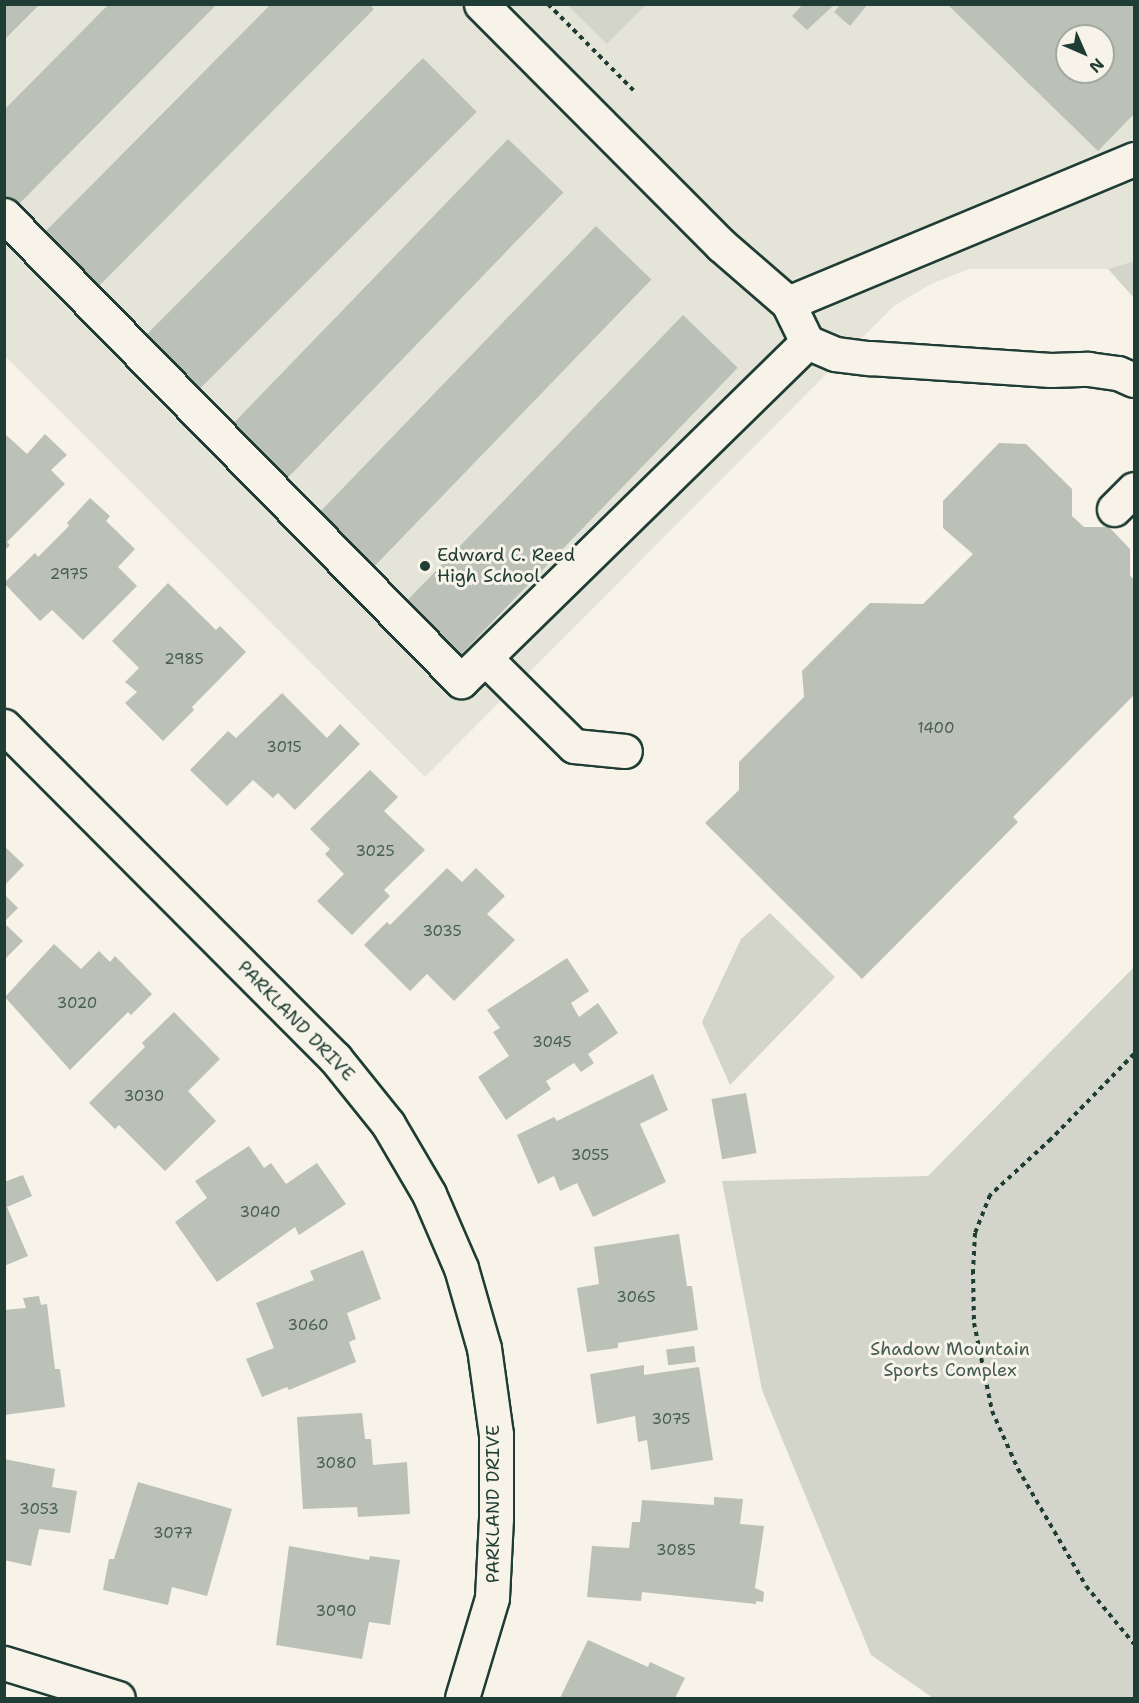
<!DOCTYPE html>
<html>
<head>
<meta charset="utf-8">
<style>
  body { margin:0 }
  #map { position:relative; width:1139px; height:1703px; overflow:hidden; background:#f7f3e8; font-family:"Shantell Sans",sans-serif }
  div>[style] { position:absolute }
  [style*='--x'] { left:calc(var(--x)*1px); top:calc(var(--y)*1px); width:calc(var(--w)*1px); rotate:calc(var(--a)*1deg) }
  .built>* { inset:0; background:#e5e4d9 }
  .green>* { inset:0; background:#d3d5ca }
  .building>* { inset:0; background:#bbc1b6; transform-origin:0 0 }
  .path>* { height:4px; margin-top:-2px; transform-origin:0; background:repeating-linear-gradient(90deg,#1f3d34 0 4.5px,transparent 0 9px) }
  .roads { filter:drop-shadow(2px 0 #1f3d34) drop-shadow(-2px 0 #1f3d34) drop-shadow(0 2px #1f3d34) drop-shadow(0 -2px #1f3d34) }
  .minor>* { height:33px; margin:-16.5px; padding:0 16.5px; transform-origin:16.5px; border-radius:16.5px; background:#f7f3e8 }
  .dots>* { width:16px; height:16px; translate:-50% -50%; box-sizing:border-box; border:3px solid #f7f3e8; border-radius:50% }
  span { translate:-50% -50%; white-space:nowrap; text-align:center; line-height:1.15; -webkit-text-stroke:6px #f7f3e8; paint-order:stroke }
  .number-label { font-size:15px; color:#465e54 }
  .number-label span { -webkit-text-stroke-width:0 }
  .poi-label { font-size:18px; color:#1f3d34 }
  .left { translate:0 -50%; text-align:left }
  .street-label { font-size:18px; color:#1f3d34 }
  .park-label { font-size:18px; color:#435b52 }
  .frame { position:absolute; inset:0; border:6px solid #1f3d34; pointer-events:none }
  .north { position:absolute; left:1055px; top:24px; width:60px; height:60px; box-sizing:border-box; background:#f7f3e8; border:2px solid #a1aaa0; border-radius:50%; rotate:135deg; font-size:16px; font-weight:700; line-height:24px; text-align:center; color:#1f3d34 }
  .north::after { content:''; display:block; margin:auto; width:21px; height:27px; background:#1f3d34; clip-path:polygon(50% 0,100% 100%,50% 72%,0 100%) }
</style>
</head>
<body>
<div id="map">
  <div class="built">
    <div style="clip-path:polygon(evenodd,4px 5px,1134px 5px,1134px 261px,1108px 269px,969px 269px,931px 284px,894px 306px,425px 777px,5px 356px,4px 5px,1067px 36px,1103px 36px,1103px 72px,1067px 72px,1067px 36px)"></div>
  </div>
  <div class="green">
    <div style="clip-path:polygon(567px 5px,646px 5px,607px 44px)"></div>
    <div style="clip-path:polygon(1134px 261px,1134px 298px,1108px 269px)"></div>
    <div style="clip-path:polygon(770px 913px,835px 977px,730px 1085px,702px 1022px,741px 939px)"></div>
    <div style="clip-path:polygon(1134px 967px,1134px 1698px,933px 1698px,871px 1655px,762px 1390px,722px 1181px,928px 1176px)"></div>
  </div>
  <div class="building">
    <div style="clip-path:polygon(4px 4px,40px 4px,4px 40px)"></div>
    <div style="clip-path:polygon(109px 4px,217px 4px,13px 210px,4px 201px,4px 110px)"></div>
    <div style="clip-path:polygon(271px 4px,369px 4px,374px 9px,89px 296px,35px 242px)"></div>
    <div style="clip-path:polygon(803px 4px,835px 4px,807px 30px,792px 16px)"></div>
    <div style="clip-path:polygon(841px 4px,868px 4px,850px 26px,834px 12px)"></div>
    <div style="clip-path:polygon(evenodd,947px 4px,1134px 4px,1134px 114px,1098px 151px,947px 4px,1067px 36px,1103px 36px,1103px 72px,1067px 72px,1067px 36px)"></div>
    <div style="left:423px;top:58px;width:76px;height:404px;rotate:45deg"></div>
    <div style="left:508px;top:139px;width:77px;height:404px;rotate:44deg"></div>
    <div style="left:596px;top:226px;width:77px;height:405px;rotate:44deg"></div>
    <div style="left:683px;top:315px;width:76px;height:404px;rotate:44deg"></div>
    <div style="clip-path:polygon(4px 433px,27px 454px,45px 434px,67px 455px,51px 470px,65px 484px,7px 542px,10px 545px,4px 551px)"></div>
    <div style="clip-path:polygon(999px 443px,1026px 444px,1072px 489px,1072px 516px,1084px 527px,1109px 527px,1130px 549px,1130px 575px,1134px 580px,1134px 695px,1013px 817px,1018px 822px,862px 979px,705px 823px,739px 790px,739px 762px,804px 697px,802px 671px,870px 603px,923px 604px,973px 554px,943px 528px,943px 501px)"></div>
    <div style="clip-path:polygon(90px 498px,110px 516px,106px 521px,135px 549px,118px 567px,137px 586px,83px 640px,52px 610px,40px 621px,4px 583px,35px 553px,38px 557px,69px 526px,67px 523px)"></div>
    <div style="clip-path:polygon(168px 583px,216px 630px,220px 626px,246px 652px,192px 707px,194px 710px,163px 741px,125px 703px,137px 692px,125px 682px,139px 668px,112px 641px)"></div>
    <div style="clip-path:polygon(282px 693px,327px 738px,340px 724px,360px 744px,295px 810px,278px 793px,273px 798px,253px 780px,227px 806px,190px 770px,228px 731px,236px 738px)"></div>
    <div style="clip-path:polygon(370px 770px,398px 797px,384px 811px,425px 850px,384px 890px,390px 896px,352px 935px,317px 901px,344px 874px,325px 854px,330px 849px,310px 829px)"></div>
    <div style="clip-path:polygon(4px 846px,24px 865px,4px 886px)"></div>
    <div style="clip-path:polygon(447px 868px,462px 882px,476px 868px,505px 896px,487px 914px,515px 940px,454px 1001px,427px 974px,410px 991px,364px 945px,387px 922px,390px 925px)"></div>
    <div style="clip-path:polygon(4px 894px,18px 908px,4px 922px)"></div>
    <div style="clip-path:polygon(4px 923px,23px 941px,4px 960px)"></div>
    <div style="clip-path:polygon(54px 944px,81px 969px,99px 951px,110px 962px,115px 956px,152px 994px,131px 1015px,128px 1012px,70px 1070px,5px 997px)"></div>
    <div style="clip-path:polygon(567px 958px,589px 991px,571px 1003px,579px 1017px,598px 1003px,618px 1033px,588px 1054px,594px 1063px,581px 1072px,574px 1063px,546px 1081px,551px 1089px,506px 1120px,478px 1077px,509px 1056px,493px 1032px,500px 1028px,487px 1010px)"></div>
    <div style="clip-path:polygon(174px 1012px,220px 1059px,188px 1091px,216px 1121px,165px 1171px,119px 1125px,115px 1129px,89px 1103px,145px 1047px,142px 1043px)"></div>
    <div style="clip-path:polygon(653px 1074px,668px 1110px,640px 1124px,666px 1182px,593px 1217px,577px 1183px,560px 1191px,554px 1176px,538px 1184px,517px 1135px,554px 1117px,557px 1121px)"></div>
    <div style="left:746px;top:1093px;width:61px;height:35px;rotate:80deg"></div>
    <div style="clip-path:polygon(249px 1146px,264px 1168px,271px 1163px,286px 1184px,317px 1163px,346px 1204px,299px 1235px,295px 1227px,217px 1282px,175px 1222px,207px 1198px,195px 1181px)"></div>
    <div style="clip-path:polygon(23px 1175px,32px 1196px,7px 1207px,28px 1256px,4px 1266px,4px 1182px)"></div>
    <div style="clip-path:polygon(679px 1234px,687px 1286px,692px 1286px,698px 1330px,618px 1343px,618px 1348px,587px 1352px,577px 1288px,599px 1284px,594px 1247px)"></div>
    <div style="clip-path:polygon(363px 1250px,381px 1299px,347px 1313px,356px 1339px,349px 1342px,356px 1362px,289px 1390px,287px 1387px,262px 1397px,246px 1359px,274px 1348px,256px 1303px,314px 1280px,310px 1271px)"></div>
    <div style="clip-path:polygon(39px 1296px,41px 1305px,47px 1304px,55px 1369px,60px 1369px,65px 1407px,4px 1415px,4px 1310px,26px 1308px,23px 1298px)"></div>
    <div style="left:694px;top:1346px;width:16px;height:28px;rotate:83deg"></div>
    <div style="clip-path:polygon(644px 1365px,644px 1375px,699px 1367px,713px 1460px,651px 1470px,647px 1440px,638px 1442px,635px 1416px,597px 1424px,590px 1374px)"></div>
    <div style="clip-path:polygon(362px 1413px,365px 1439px,371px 1439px,373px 1465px,407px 1462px,410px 1514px,358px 1517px,357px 1507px,303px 1509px,297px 1417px)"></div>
    <div style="clip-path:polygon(4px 1459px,55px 1469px,52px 1487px,77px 1491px,70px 1533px,39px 1529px,31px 1566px,4px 1560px)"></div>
    <div style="clip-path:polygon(138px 1482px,232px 1509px,207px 1596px,172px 1587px,168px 1605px,103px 1590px,109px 1559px,114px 1559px)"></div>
    <div style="clip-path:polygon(714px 1497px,743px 1499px,740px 1524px,764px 1526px,755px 1588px,764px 1592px,763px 1602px,756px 1601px,756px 1604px,642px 1592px,641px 1601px,587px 1597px,592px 1546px,629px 1548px,632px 1522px,640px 1522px,642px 1500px,714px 1505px)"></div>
    <div style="clip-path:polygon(289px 1546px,369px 1560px,370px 1556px,400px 1560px,390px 1625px,369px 1622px,362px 1659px,276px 1645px)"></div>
    <div style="clip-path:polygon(588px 1640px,648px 1667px,650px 1662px,685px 1678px,675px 1698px,560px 1698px)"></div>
  </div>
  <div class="path">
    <div style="--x:548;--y:4;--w:122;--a:45.3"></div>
    <div style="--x:1134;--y:1054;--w:119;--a:134.3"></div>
    <div style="--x:1051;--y:1139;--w:83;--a:137.4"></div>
    <div style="--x:990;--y:1195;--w:41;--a:111.5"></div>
    <div style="--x:975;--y:1233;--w:37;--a:93"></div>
    <div style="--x:973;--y:1270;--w:53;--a:88.9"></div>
    <div style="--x:974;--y:1323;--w:90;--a:78.4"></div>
    <div style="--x:992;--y:1411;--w:64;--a:65.9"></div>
    <div style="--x:1018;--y:1469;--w:135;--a:59.8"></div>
    <div style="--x:1086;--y:1586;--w:75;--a:50.4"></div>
  </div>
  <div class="roads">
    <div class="minor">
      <div style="--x:481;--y:4;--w:340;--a:45.1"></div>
      <div style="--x:721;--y:245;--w:89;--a:40.9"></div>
      <div style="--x:788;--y:303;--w:375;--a:-22.6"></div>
      <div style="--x:4;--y:215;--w:653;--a:45.56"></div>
      <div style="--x:461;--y:681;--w:484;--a:-44.4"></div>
      <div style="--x:807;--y:342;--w:43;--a:-116"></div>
      <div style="--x:807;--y:342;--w:30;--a:23"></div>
      <div style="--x:835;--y:354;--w:35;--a:7"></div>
      <div style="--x:870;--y:358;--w:181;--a:3.8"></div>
      <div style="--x:1051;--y:370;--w:37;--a:-2"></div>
      <div style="--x:1088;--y:369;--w:30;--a:8"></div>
      <div style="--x:1118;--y:373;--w:17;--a:24"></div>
      <div style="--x:1114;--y:509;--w:28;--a:-45"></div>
      <div style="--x:485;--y:658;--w:125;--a:44.7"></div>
      <div style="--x:574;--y:746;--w:51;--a:5.6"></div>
      <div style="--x:4;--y:726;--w:469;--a:45.1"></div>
      <div style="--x:335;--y:1058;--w:85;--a:51.2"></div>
      <div style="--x:388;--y:1124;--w:81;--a:59.6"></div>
      <div style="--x:429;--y:1194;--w:81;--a:66.6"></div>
      <div style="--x:461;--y:1268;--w:83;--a:74"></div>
      <div style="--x:484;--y:1348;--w:87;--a:82.1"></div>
      <div style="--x:496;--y:1434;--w:84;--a:90"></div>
      <div style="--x:496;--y:1518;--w:80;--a:92.9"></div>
      <div style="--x:492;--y:1598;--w:104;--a:106.7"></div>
      <div style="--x:4;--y:1663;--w:119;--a:17.1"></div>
    </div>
  </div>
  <div class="dots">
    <div style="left:425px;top:566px;background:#1f3d34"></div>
  </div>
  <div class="number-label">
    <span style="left:69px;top:575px">2975</span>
    <span style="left:184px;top:660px">2985</span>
    <span style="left:936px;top:729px">1400</span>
    <span style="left:284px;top:748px">3015</span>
    <span style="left:375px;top:852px">3025</span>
    <span style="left:442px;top:932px">3035</span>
    <span style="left:77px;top:1004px">3020</span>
    <span style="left:552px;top:1043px">3045</span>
    <span style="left:144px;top:1097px">3030</span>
    <span style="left:590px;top:1156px">3055</span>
    <span style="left:260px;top:1213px">3040</span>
    <span style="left:636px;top:1298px">3065</span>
    <span style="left:308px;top:1326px">3060</span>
    <span style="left:671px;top:1420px">3075</span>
    <span style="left:336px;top:1464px">3080</span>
    <span style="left:39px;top:1510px">3053</span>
    <span style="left:173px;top:1534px">3077</span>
    <span style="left:676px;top:1551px">3085</span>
    <span style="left:336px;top:1612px">3090</span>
  </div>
  <div class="poi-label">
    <span class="left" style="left:437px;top:566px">Edward C. Reed<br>High School</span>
  </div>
  <div class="street-label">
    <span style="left:296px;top:1021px;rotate:46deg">PARKLAND DRIVE</span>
    <span style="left:493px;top:1504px;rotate:-90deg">PARKLAND DRIVE</span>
  </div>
  <div class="park-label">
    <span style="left:950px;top:1360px">Shadow Mountain<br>Sports Complex</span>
  </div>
  <div class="frame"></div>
  <div class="north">N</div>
</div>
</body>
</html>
